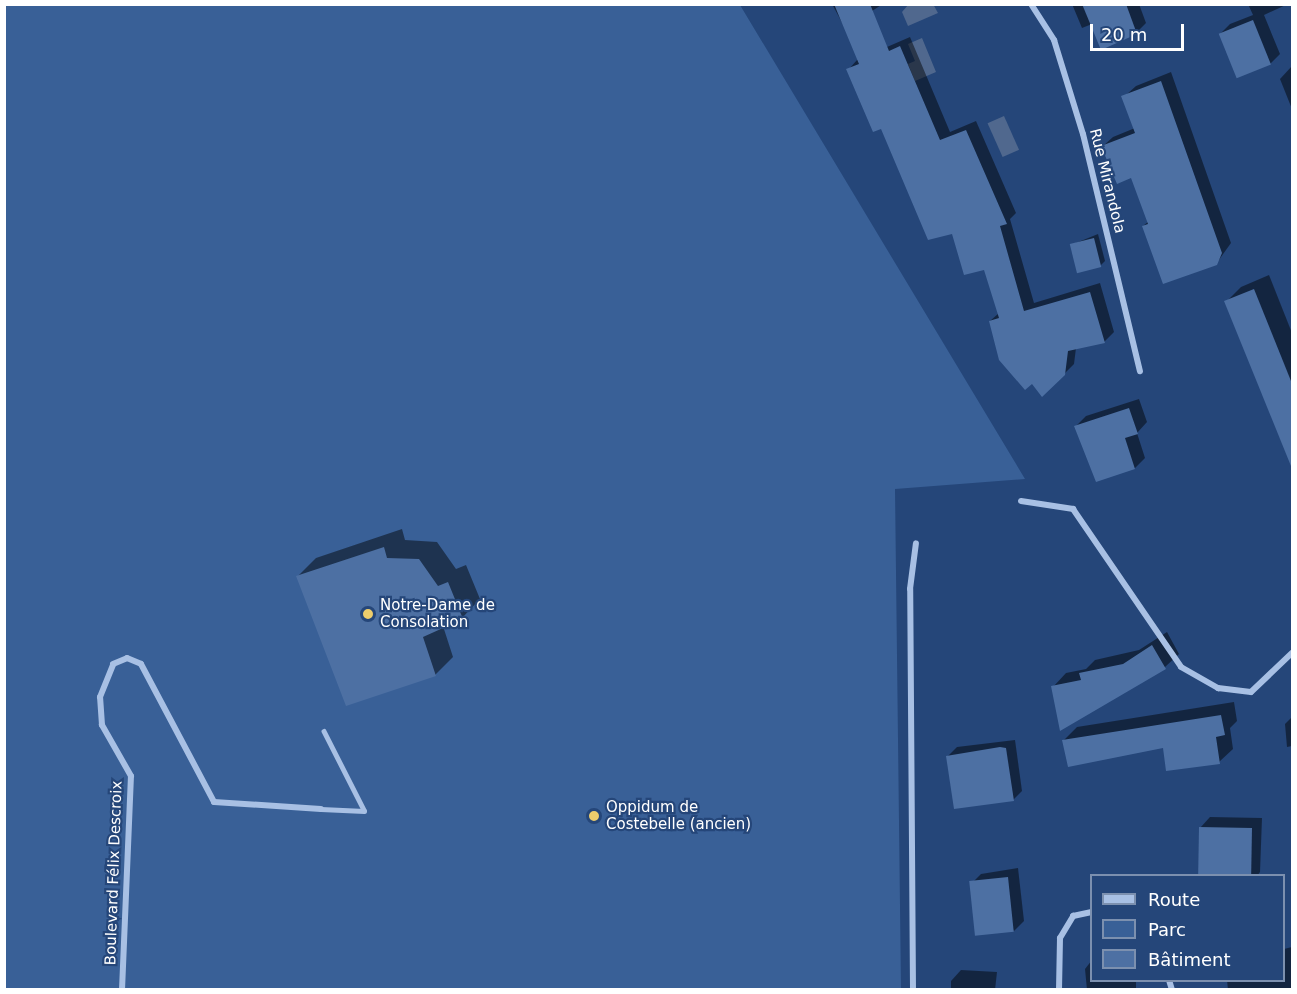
<!DOCTYPE html>
<html>
<head>
<meta charset="utf-8">
<style>
  body { margin:0 }
  #map { position:relative; width:1297px; height:994px; overflow:hidden; background:#254679; font-family:"DejaVu Sans",sans-serif }
  div>[style] { position:absolute }
  [style*='--x'] { left:calc(var(--x)*1px); top:calc(var(--y)*1px); width:calc(var(--w)*1px); rotate:calc(var(--a)*1deg) }
  .green>* { inset:0; background:#396097 }
  .water>* { inset:0; background:#50688e; transform-origin:0 0 }
  .shadow>* { inset:0; background:#0007 }
  .building>* { inset:0; background:#4d70a3; transform-origin:0 0 }
  .lane>* { height:4.5px; margin:-2.25px; padding:0 2.25px; transform-origin:2.25px; border-radius:2.25px; background:#a8c0e4 }
  .street>* { height:6px; margin:-3px; padding:0 3px; transform-origin:3px; border-radius:3px; background:#a8c0e4 }
  .dots>* { width:16px; height:16px; translate:-50% -50%; box-sizing:border-box; border:3px solid #254679; border-radius:50% }
  span { translate:-50% -50%; white-space:nowrap; text-align:center; line-height:1.15; -webkit-text-stroke:4.5px #254679; paint-order:stroke }
  .street-label { font-size:15px; color:#fff }
  .poi-label { font-size:15px; color:#fff }
  .left { translate:0 -50%; text-align:left }
  .frame { position:absolute; inset:0; border:6px solid #fff; pointer-events:none }
  .legend { position:absolute; left:1090px; top:874px; width:195px; height:108px; box-sizing:border-box; background:#254679; border:2px solid #7c90af; margin:0; padding:8px 10px; list-style:none; font-size:18px; color:#fff }
  .legend li { display:flex; align-items:center; gap:12px; height:30px }
  .legend b { width:30px; border:2px solid #7c90af }
  .scale { position:absolute; left:1090px; top:24px; width:94px; height:27px; box-sizing:border-box; border:3px solid #fff; border-top:0; padding-left:8px; font-size:18px; line-height:21px; white-space:nowrap; color:#fff; -webkit-text-stroke:4px #254679; paint-order:stroke }
</style>
</head>
<body>
<div id="map">
  <div class="green">
    <div style="clip-path:polygon(5px 5px,740px 5px,1025px 479px,895px 489px,901px 989px,5px 990px)"></div>
  </div>
  <div class="water">
    <div style="clip-path:polygon(933px 4px,938px 13px,908px 26px,902px 12px,908px 5px)"></div>
    <div style="clip-path:polygon(922px 38px,936px 72px,915px 81px,908px 64px,915px 61px,908px 44px)"></div>
    <div style="left:1004px;top:116px;width:37px;height:18px;rotate:66deg"></div>
  </div>
  <div class="shadow">
    <div style="clip-path:polygon(832px 4px,883px 4px,845px 28px)"></div>
    <div style="clip-path:polygon(1072px 4px,1139px 4px,1146px 23px,1136px 33px,1092px 24px,1082px 28px)"></div>
    <div style="clip-path:polygon(1248px 4px,1288px 4px,1264px 15px,1280px 54px,1270px 64px,1220px 34px,1230px 24px,1253px 15px)"></div>
    <div style="clip-path:polygon(910px 37px,950px 132px,976px 121px,1016px 213px,1010px 219px,1034px 303px,1100px 283px,1114px 332px,1104px 342px,1076px 348px,1074px 364px,1064px 374px,990px 321px,999px 313px,986px 268px,953px 232px,848px 70px,857px 60px)"></div>
    <div style="clip-path:polygon(1292px 66px,1292px 109px,1280px 79px)"></div>
    <div style="clip-path:polygon(1171px 72px,1231px 243px,1216px 264px,1143px 226px,1149px 221px,1132px 176px,1103px 146px,1113px 137px,1135px 128px,1126px 95px,1136px 86px)"></div>
    <div style="clip-path:polygon(1098px 234px,1105px 261px,1100px 266px,1071px 245px)"></div>
    <div style="clip-path:polygon(1269px 275px,1292px 333px,1292px 425px,1226px 302px,1241px 287px)"></div>
    <div style="clip-path:polygon(1139px 399px,1147px 422px,1137px 433px,1145px 458px,1135px 468px,1097px 480px,1076px 426px,1086px 416px)"></div>
    <div style="clip-path:polygon(402px 529px,405px 540px,437px 542px,456px 569px,466px 565px,480px 599px,462px 618px,443px 626px,453px 657px,435px 675px,298px 576px,316px 558px)"></div>
    <div style="clip-path:polygon(1167px 632px,1179px 654px,1165px 667px,1061px 728px,1053px 687px,1066px 673px,1086px 669px,1095px 660px,1139px 650px)"></div>
    <div style="clip-path:polygon(1234px 702px,1237px 721px,1230px 728px,1233px 749px,1219px 762px,1164px 746px,1064px 740px,1077px 727px)"></div>
    <div style="clip-path:polygon(1292px 717px,1292px 746px,1287px 747px,1285px 724px)"></div>
    <div style="clip-path:polygon(1015px 740px,1022px 791px,1013px 800px,948px 756px,957px 747px)"></div>
    <div style="clip-path:polygon(1210px 817px,1262px 818px,1260px 872px,1257px 876px,1199px 876px,1200px 828px)"></div>
    <div style="clip-path:polygon(1018px 868px,1024px 921px,1014px 931px,971px 884px,981px 874px)"></div>
    <div style="clip-path:polygon(1292px 947px,1292px 990px,1228px 990px,1227px 980px,1284px 980px,1284px 949px)"></div>
    <div style="clip-path:polygon(1092px 960px,1092px 980px,1145px 980px,1136px 982px,1136px 990px,1087px 990px,1085px 969px)"></div>
    <div style="clip-path:polygon(961px 970px,997px 972px,995px 990px,951px 990px,951px 981px)"></div>
  </div>
  <div class="building">
    <div style="clip-path:polygon(834px 4px,870px 4px,889px 51px,900px 46px,940px 140px,966px 130px,1007px 224px,1000px 226px,1024px 311px,1090px 292px,1105px 343px,1068px 351px,1065px 375px,1042px 397px,1032px 384px,1025px 390px,999px 360px,989px 321px,999px 318px,984px 270px,964px 275px,952px 234px,928px 240px,881px 129px,873px 132px,846px 69px,859px 64px)"></div>
    <div style="clip-path:polygon(1082px 4px,1126px 4px,1137px 34px,1101px 50px)"></div>
    <div style="left:1253px;top:20px;width:48px;height:37px;rotate:68deg"></div>
    <div style="clip-path:polygon(1161px 81px,1222px 253px,1217px 265px,1163px 284px,1142px 226px,1148px 224px,1131px 178px,1117px 184px,1101px 146px,1135px 133px,1121px 96px)"></div>
    <div style="left:1094px;top:238px;width:30px;height:25px;rotate:76deg"></div>
    <div style="clip-path:polygon(1254px 289px,1293px 386px,1293px 471px,1224px 301px)"></div>
    <div style="clip-path:polygon(1129px 408px,1138px 434px,1125px 438px,1135px 469px,1096px 482px,1074px 426px)"></div>
    <div style="clip-path:polygon(384px 547px,387px 558px,419px 559px,438px 586px,448px 582px,463px 619px,423px 637px,436px 676px,346px 706px,296px 576px)"></div>
    <div style="clip-path:polygon(1152px 645px,1166px 669px,1060px 731px,1051px 686px,1081px 680px,1079px 673px,1123px 664px)"></div>
    <div style="clip-path:polygon(1221px 715px,1225px 735px,1216px 737px,1220px 764px,1166px 771px,1163px 748px,1068px 767px,1062px 740px)"></div>
    <div style="clip-path:polygon(1000px 747px,1006px 748px,1014px 801px,954px 809px,946px 756px)"></div>
    <div style="left:1199px;top:827px;width:53px;height:49px;rotate:1deg"></div>
    <div style="left:1008px;top:877px;width:55px;height:39px;rotate:84deg"></div>
  </div>
  <div class="lane">
    <div style="--x:321;--y:809;--w:43;--a:2.7"></div>
    <div style="--x:364;--y:811;--w:89;--a:-116.9"></div>
  </div>
  <div class="street">
    <div style="--x:1031;--y:4;--w:43;--a:57.4"></div>
    <div style="--x:1054;--y:40;--w:98;--a:72.9"></div>
    <div style="--x:1083;--y:134;--w:244;--a:76.5"></div>
    <div style="--x:1021;--y:501;--w:53;--a:8.7"></div>
    <div style="--x:1073;--y:509;--w:191;--a:55.6"></div>
    <div style="--x:1181;--y:667;--w:43;--a:29.6"></div>
    <div style="--x:1218;--y:688;--w:33;--a:7"></div>
    <div style="--x:1251;--y:692;--w:57;--a:-43.6"></div>
    <div style="--x:1169;--y:980;--w:10;--a:73"></div>
    <div style="--x:122;--y:990;--w:214;--a:-87.6"></div>
    <div style="--x:131;--y:776;--w:59;--a:-119.6"></div>
    <div style="--x:102;--y:725;--w:28;--a:-94"></div>
    <div style="--x:100;--y:697;--w:35;--a:-68"></div>
    <div style="--x:113;--y:664;--w:15;--a:-23"></div>
    <div style="--x:127;--y:658;--w:15;--a:23"></div>
    <div style="--x:141;--y:664;--w:156;--a:62.1"></div>
    <div style="--x:214;--y:802;--w:107;--a:3.7"></div>
    <div style="--x:913;--y:990;--w:401;--a:-90.4"></div>
    <div style="--x:910;--y:589;--w:46;--a:-82.6"></div>
    <div style="--x:1059;--y:990;--w:52;--a:-88.9"></div>
    <div style="--x:1060;--y:938;--w:26;--a:-59"></div>
    <div style="--x:1073;--y:916;--w:19;--a:-12"></div>
  </div>
  <div class="dots">
    <div style="left:368px;top:614px;background:#edcd6c"></div>
    <div style="left:594px;top:816px;background:#edcd6c"></div>
  </div>
  <div class="street-label">
    <span style="left:1107px;top:181px;rotate:76deg">Rue Mirandola</span>
    <span style="left:114px;top:873px;rotate:-88deg">Boulevard Félix Descroix</span>
  </div>
  <div class="poi-label">
    <span class="left" style="left:380px;top:614px">Notre-Dame de<br>Consolation</span>
    <span class="left" style="left:606px;top:816px">Oppidum de<br>Costebelle (ancien)</span>
  </div>
  <div class="frame"></div>
  <ul class="legend">
  <li><b style="height:8px;background:#a8c0e4"></b>Route</li>
  <li><b style="height:16px;background:#396097"></b>Parc</li>
  <li><b style="height:16px;background:#4d70a3"></b>Bâtiment</li>
  </ul>
  <div class="scale">20 m</div>
</div>
</body>
</html>
